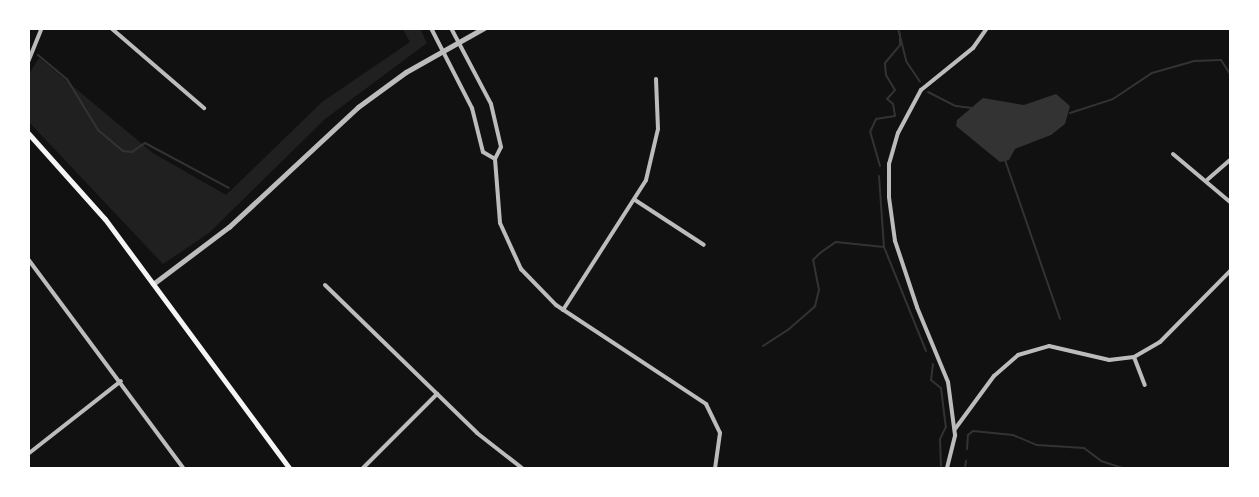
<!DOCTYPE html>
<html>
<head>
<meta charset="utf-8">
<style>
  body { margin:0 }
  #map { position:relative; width:1259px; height:497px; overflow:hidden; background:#111; font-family:Roboto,sans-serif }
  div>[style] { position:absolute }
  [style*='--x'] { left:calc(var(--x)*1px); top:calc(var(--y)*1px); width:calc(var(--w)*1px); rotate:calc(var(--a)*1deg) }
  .green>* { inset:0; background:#202020 }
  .water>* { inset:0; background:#333 }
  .stream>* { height:2px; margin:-1px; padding:0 1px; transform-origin:1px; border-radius:1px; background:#333 }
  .minor>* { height:4px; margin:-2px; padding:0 2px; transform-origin:2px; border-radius:2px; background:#bcbcbc }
  .tertiary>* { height:4.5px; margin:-2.25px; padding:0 2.25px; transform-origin:2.25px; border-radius:2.25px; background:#bcbcbc }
  .secondary>* { height:5px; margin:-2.5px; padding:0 2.5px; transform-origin:2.5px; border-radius:2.5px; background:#f5f5f5 }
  span { translate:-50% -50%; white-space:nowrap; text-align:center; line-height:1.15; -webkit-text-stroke:4.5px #fff; paint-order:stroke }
  .frame { position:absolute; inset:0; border:30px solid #fff; pointer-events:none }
</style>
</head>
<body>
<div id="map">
  <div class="green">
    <div style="clip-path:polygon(403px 29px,420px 29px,427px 43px,325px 119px,209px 233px,163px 264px,29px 122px,29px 74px,39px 58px,153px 153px,226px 195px,322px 102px,410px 42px)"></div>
  </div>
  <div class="water">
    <div style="clip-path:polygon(1056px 94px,1070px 106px,1065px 124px,1051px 135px,1015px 149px,1009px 160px,1000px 162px,956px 126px,957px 120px,983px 98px,1024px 105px)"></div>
  </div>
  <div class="stream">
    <div style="--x:898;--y:28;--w:34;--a:76"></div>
    <div style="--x:906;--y:61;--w:25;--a:56"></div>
    <div style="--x:38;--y:55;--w:38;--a:40"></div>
    <div style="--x:67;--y:79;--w:60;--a:58.7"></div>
    <div style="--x:98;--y:130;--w:33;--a:40"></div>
    <div style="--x:123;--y:151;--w:9;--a:6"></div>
    <div style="--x:132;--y:152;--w:16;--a:-35"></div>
    <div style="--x:145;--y:143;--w:95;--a:28.2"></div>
    <div style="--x:928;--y:92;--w:31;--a:27"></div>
    <div style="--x:956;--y:106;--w:16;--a:7"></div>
    <div style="--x:1070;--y:113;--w:45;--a:-18"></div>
    <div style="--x:1113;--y:99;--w:47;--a:-33.7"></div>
    <div style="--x:1152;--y:73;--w:44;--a:-15.9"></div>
    <div style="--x:1194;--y:61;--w:27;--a:-2"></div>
    <div style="--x:1221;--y:60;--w:17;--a:57"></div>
    <div style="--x:1005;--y:160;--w:168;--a:70.9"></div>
    <div style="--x:880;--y:166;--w:35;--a:-106"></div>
    <div style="--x:870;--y:132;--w:14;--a:-65"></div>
    <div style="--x:876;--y:119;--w:19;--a:-9"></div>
    <div style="--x:895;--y:116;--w:12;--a:-99"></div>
    <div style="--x:893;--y:104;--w:8;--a:-140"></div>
    <div style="--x:887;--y:99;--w:12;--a:-48"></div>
    <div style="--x:895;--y:90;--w:17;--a:-121"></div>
    <div style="--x:886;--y:75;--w:12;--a:-95"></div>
    <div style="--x:885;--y:63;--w:23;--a:-50"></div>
    <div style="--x:900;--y:45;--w:11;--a:-90"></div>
    <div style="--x:879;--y:176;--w:71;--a:86"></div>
    <div style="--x:884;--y:247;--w:112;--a:68"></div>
    <div style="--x:763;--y:346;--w:31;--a:-33"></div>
    <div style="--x:789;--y:329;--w:35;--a:-41"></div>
    <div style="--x:815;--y:306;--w:16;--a:-76"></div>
    <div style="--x:819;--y:290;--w:31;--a:-101"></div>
    <div style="--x:813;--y:260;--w:10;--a:-45"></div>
    <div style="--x:820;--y:253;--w:19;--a:-35"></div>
    <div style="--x:836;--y:242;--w:48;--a:5.9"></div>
    <div style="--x:933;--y:364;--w:16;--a:97"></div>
    <div style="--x:931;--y:380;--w:13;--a:39"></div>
    <div style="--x:941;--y:388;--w:39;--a:83"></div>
    <div style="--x:946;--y:427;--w:13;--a:117"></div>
    <div style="--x:940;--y:439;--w:29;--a:88"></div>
    <div style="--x:967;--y:449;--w:14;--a:-86"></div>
    <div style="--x:968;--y:435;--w:6;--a:-39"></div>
    <div style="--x:973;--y:431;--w:40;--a:5.7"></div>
    <div style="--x:1013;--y:435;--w:26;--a:23"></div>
    <div style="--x:1037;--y:445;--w:47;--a:3.7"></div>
    <div style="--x:1084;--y:448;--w:21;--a:37"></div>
    <div style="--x:1101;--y:461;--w:23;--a:18"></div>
    <div style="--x:965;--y:468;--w:7;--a:-82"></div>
  </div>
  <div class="minor">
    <div style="--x:111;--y:28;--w:123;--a:40.7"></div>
    <div style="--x:431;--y:28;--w:90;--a:62.9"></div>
    <div style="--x:472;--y:108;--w:45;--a:76"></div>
    <div style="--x:483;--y:152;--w:14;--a:30"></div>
    <div style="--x:451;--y:28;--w:86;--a:62.2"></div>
    <div style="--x:491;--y:104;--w:44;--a:76.9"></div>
    <div style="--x:501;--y:147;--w:13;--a:117"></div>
    <div style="--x:28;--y:62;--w:37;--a:-68"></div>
    <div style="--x:1173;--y:154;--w:75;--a:40.1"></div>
    <div style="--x:495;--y:159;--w:64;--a:85.5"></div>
    <div style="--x:500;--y:223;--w:51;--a:65.5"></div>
    <div style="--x:521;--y:269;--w:50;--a:45.8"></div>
    <div style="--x:556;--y:305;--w:180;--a:33.4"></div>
    <div style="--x:706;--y:404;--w:32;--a:64"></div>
    <div style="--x:720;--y:433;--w:35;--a:98"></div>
    <div style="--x:1207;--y:180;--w:30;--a:-41"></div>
    <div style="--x:635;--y:200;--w:82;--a:33.1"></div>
    <div style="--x:28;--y:259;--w:260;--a:53.4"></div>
    <div style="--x:325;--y:285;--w:212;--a:44.2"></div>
    <div style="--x:477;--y:433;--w:57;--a:37.9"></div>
    <div style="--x:563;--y:310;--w:154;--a:-57.4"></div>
    <div style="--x:646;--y:180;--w:52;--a:-76.8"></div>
    <div style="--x:658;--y:129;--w:50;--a:-92.3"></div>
    <div style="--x:1134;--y:357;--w:30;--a:69"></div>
    <div style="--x:955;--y:429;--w:66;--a:-53.7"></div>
    <div style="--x:994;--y:376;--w:32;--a:-41"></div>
    <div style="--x:1018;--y:355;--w:32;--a:-16"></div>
    <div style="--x:1049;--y:346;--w:62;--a:13.1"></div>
    <div style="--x:1109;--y:360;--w:25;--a:-7"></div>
    <div style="--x:1134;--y:357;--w:30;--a:-30"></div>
    <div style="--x:1160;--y:342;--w:100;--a:-45.4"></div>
    <div style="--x:28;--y:454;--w:118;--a:-38.1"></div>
    <div style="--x:363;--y:468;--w:105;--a:-45"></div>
    <div style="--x:947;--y:468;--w:34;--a:-76"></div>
    <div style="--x:955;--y:435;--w:53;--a:-97.5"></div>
    <div style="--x:948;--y:382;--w:81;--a:-112.5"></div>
    <div style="--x:917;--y:307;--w:70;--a:-108.4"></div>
    <div style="--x:895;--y:241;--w:44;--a:-97.8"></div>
    <div style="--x:889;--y:197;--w:33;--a:-90"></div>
    <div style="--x:889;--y:164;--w:32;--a:-74"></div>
    <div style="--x:898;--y:133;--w:49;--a:-61.9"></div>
    <div style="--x:921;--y:90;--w:67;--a:-38.9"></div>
    <div style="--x:973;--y:48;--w:24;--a:-55"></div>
  </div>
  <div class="tertiary">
    <div style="--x:153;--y:284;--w:95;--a:-36.9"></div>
    <div style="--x:229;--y:227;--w:176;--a:-42.9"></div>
    <div style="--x:358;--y:107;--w:59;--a:-36.1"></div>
    <div style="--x:406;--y:72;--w:90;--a:-29.4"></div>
  </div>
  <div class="secondary">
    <div style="--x:28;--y:133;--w:115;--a:48.2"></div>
    <div style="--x:105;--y:219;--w:310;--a:53.5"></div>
  </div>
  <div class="frame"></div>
</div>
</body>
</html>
